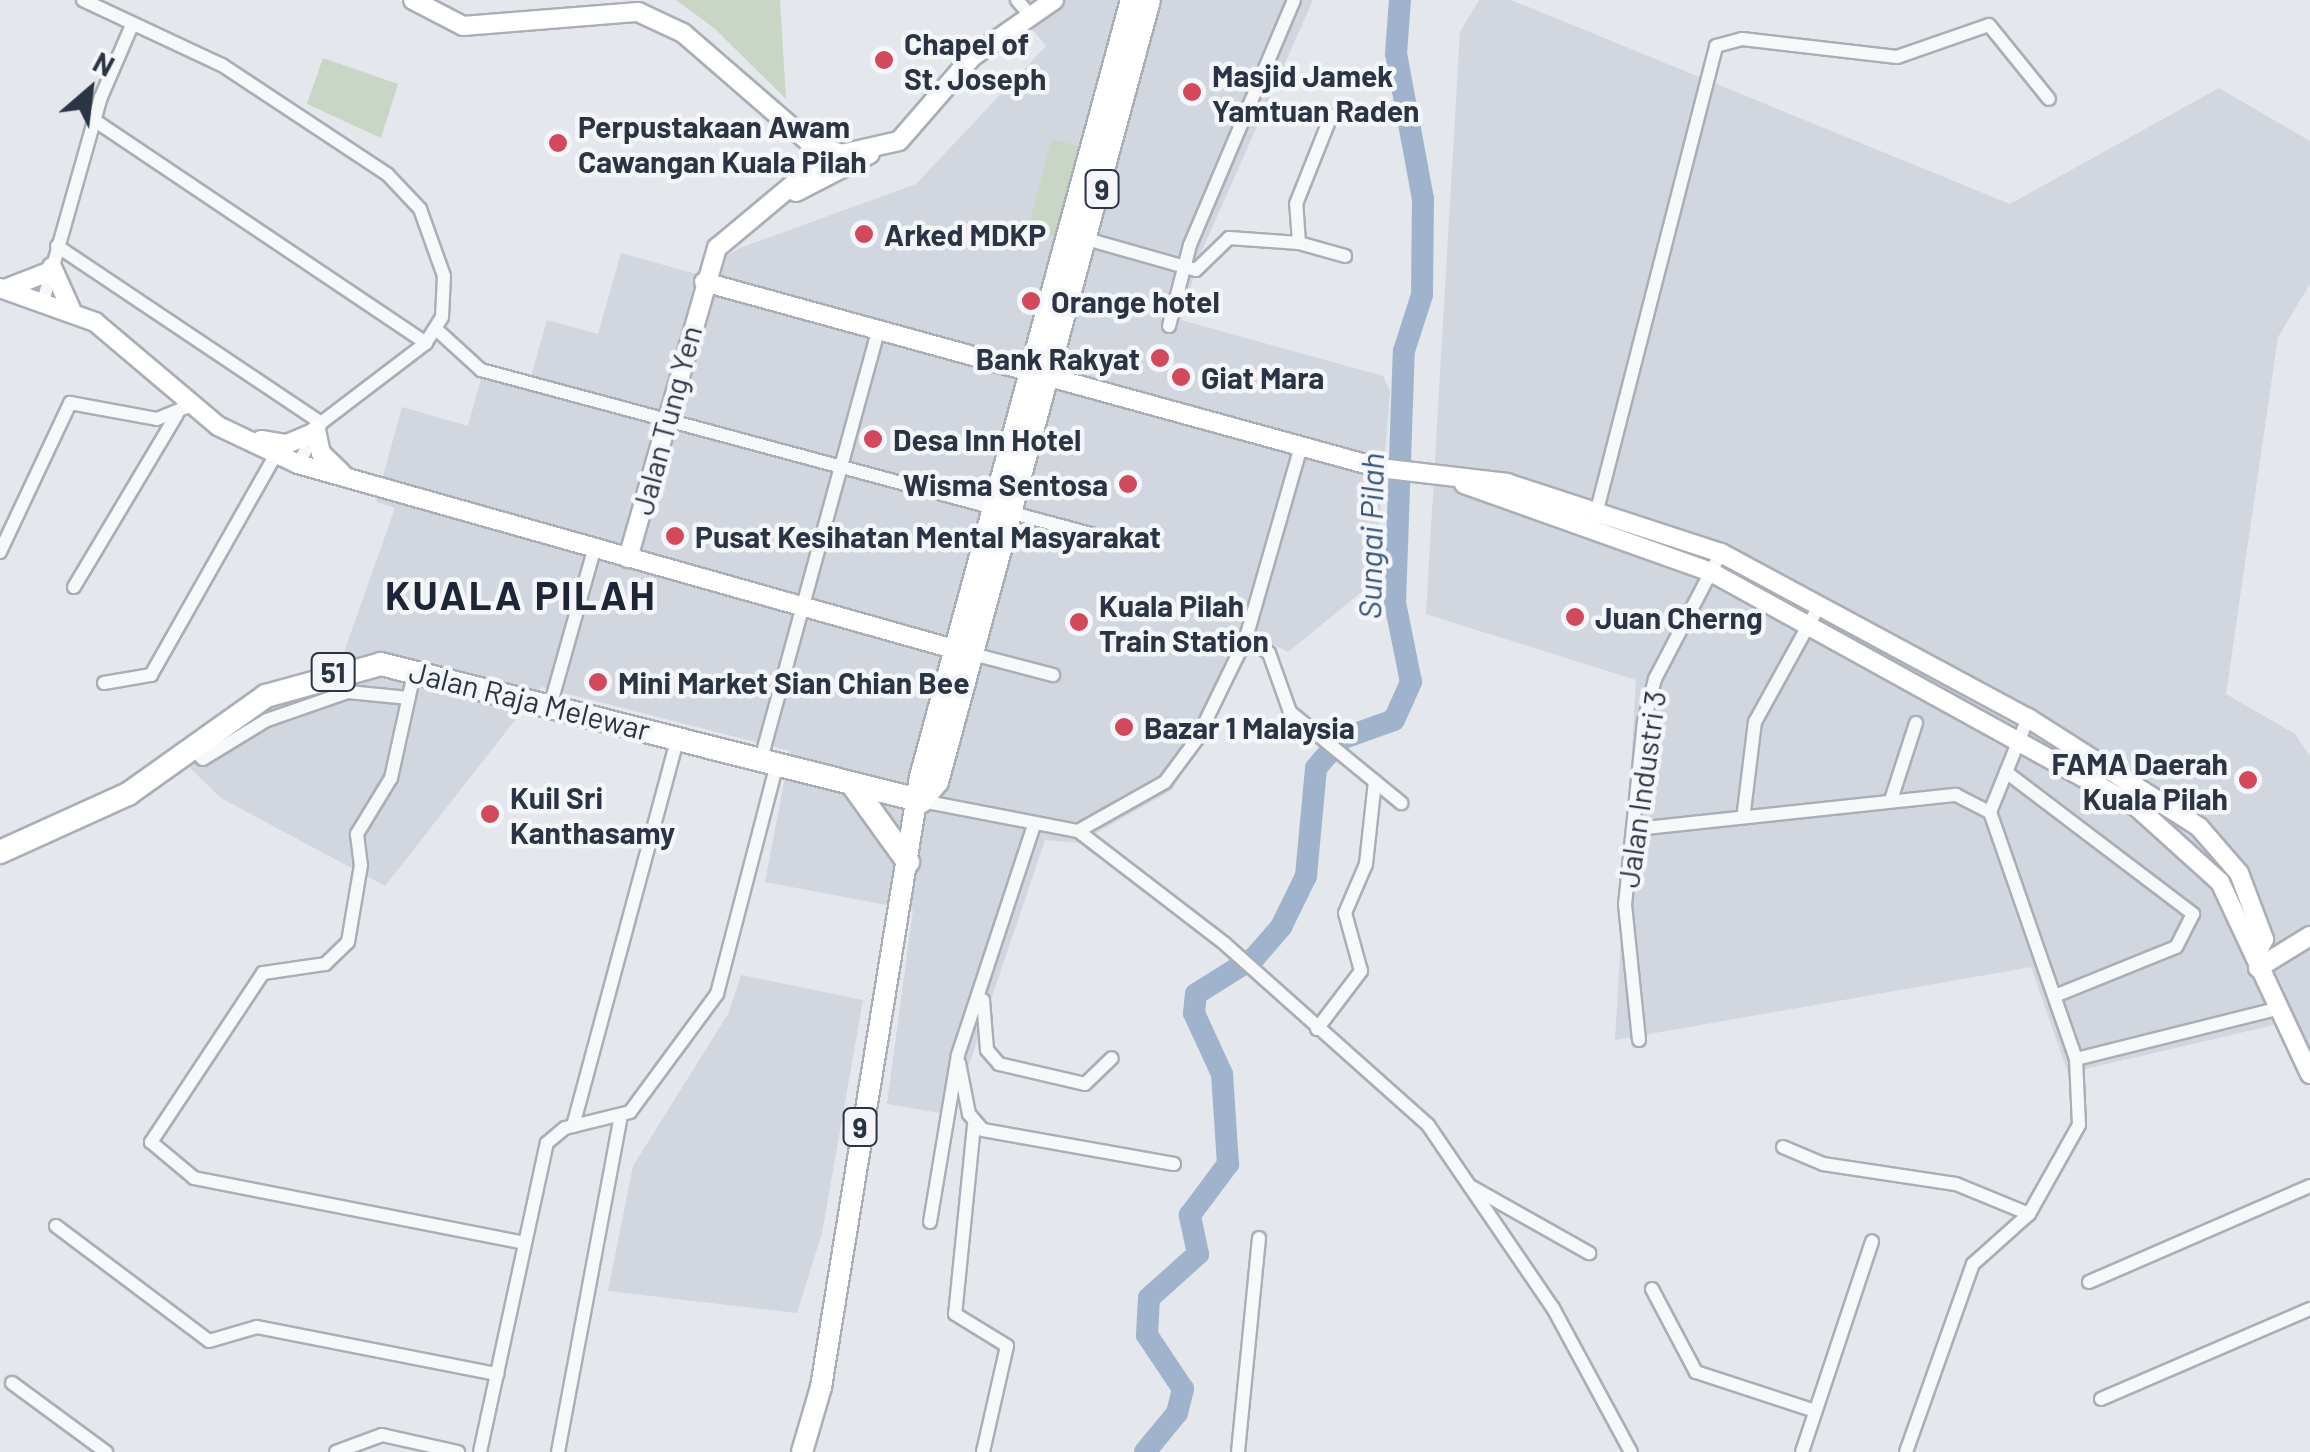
<!DOCTYPE html>
<html>
<head>
<meta charset="utf-8">
<style>
  body { margin:0 }
  #map { position:relative; width:2310px; height:1452px; overflow:hidden; background:#e4e7ec; font-family:Barlow,sans-serif }
  div>[style] { position:absolute }
  [style*='--x'] { left:calc(var(--x)*1px); top:calc(var(--y)*1px); width:calc(var(--w)*1px); rotate:calc(var(--a)*1deg) }
  .built>* { inset:0; background:#d2d6de }
  .green>* { inset:0; background:#c9d6c5; transform-origin:0 0 }
  .river>* { height:22px; margin:-11px; padding:0 11px; transform-origin:11px; border-radius:11px; background:#9fb4cc }
  .roads { filter:drop-shadow(2px 0 #a9aeb7) drop-shadow(-2px 0 #a9aeb7) drop-shadow(0 2px #a9aeb7) drop-shadow(0 -2px #a9aeb7) }
  .street>* { height:12px; margin:-6px; padding:0 6px; transform-origin:6px; border-radius:6px; background:#f7f8fa }
  .secondary>* { height:18px; margin:-9px; padding:0 9px; transform-origin:9px; border-radius:9px; background:#fff }
  .primary>* { height:20px; margin:-10px; padding:0 10px; transform-origin:10px; border-radius:10px; background:#fff }
  .highway>* { height:22px; margin:-11px; padding:0 11px; transform-origin:11px; border-radius:11px; background:#fff }
  .dots>* { width:28px; height:28px; translate:-50% -50%; box-sizing:border-box; border:5px solid #f4f6f9; border-radius:50% }
  span { translate:-50% -50%; white-space:nowrap; text-align:center; line-height:1.15; -webkit-text-stroke:9px #f4f6f9; paint-order:stroke }
  .shield-label span { padding:2px 8px; background:#f4f6f9; border:2px solid; border-radius:8px; -webkit-text-stroke-width:0 }
  .shield-label { font-size:28px; color:#2b3445; font-weight:700 }
  .poi-label { font-size:30px; color:#2b3445; font-weight:700 }
  .left { translate:0 -50%; text-align:left }
  .right { translate:-100% -50%; text-align:right }
  .street-label { font-size:30px; color:#2b3445 }
  .water-label { font-size:32px; color:#34527a; font-style:italic }
  .district-label { font-size:40px; color:#1d2536; font-weight:700; letter-spacing:2.5px }
  .north { position:absolute; left:40px; top:40px; width:100px; height:100px; -webkit-text-stroke:8px #f4f6f9; paint-order:stroke; rotate:28deg; font-size:28px; font-weight:700; line-height:40px; text-align:center; color:#2b3445 }
  .north::after { content:''; display:block; margin:auto; width:35px; height:45px; background:#2b3445; clip-path:polygon(50% 0,100% 100%,50% 72%,0 100%) }
</style>
</head>
<body>
<div id="map">
  <div class="built">
    <div style="clip-path:polygon(1008px 0,1313px 0,1200px 255px,1181px 320px,1383px 376px,1390px 391px,1375px 581px,1288px 652px,1259px 637px,1172px 790px,1079px 843px,1045px 840px,952px 1115px,887px 1104px,913px 910px,765px 882px,790px 751px,541px 687px,385px 886px,221px 798px,187px 765px,279px 702px,333px 683px,395px 508px,376px 502px,402px 407px,468px 426px,485px 364px,531px 376px,547px 320px,598px 334px,621px 253px,696px 274px,740px 248px,916px 184px,1046px 46px)"></div>
    <div style="clip-path:polygon(1479px 0,1511px 0,2010px 204px,2219px 88px,2310px 141px,2310px 284px,2278px 337px,2226px 694px,2295px 734px,2310px 756px,2310px 1066px,2274px 1025px,2068px 1073px,2031px 967px,1615px 1040px,1636px 680px,1426px 614px,1460px 32px)"></div>
    <div style="clip-path:polygon(741px 975px,863px 1000px,822px 1233px,797px 1313px,608px 1291px,633px 1166px,728px 1014px)"></div>
  </div>
  <div class="green">
    <div style="clip-path:polygon(676px 0,780px 0,786px 99px,714px 28px)"></div>
    <div style="clip-path:polygon(323px 58px,398px 84px,381px 138px,307px 104px)"></div>
    <div style="left:1052px;top:139px;width:35px;height:93px;rotate:15deg"></div>
  </div>
  <div class="river">
    <div style="--x:1145;--y:1452;--w:50;--a:-50.6"></div>
    <div style="--x:1177;--y:1413;--w:25;--a:-76"></div>
    <div style="--x:1183;--y:1389;--w:65;--a:-123.7"></div>
    <div style="--x:1147;--y:1335;--w:37;--a:-87"></div>
    <div style="--x:1149;--y:1298;--w:66;--a:-41.9"></div>
    <div style="--x:1198;--y:1254;--w:40;--a:-102"></div>
    <div style="--x:1190;--y:1215;--w:64;--a:-53.3"></div>
    <div style="--x:1228;--y:1164;--w:90;--a:-93.8"></div>
    <div style="--x:1222;--y:1074;--w:67;--a:-114.7"></div>
    <div style="--x:1194;--y:1013;--w:19;--a:-84"></div>
    <div style="--x:1196;--y:994;--w:70;--a:-32.1"></div>
    <div style="--x:1255;--y:957;--w:40;--a:-49"></div>
    <div style="--x:1281;--y:927;--w:57;--a:-63.9"></div>
    <div style="--x:1306;--y:876;--w:108;--a:-84.7"></div>
    <div style="--x:1316;--y:768;--w:38;--a:-49"></div>
    <div style="--x:1341;--y:739;--w:56;--a:-19.7"></div>
    <div style="--x:1394;--y:720;--w:42;--a:-65.9"></div>
    <div style="--x:1411;--y:682;--w:81;--a:-101.4"></div>
    <div style="--x:1395;--y:603;--w:252;--a:-88"></div>
    <div style="--x:1404;--y:351;--w:59;--a:-72.2"></div>
    <div style="--x:1422;--y:295;--w:96;--a:-89.4"></div>
    <div style="--x:1423;--y:199;--w:147;--a:-100.5"></div>
    <div style="--x:1396;--y:54;--w:54;--a:-85.8"></div>
  </div>
  <div class="roads">
    <div class="street">
      <div style="--x:83;--y:0;--w:153;--a:25.1"></div>
      <div style="--x:222;--y:65;--w:199;--a:33.5"></div>
      <div style="--x:388;--y:175;--w:47;--a:46.7"></div>
      <div style="--x:420;--y:209;--w:71;--a:70.3"></div>
      <div style="--x:444;--y:276;--w:41;--a:92.8"></div>
      <div style="--x:442;--y:317;--w:31;--a:122"></div>
      <div style="--x:426;--y:343;--w:132;--a:142.7"></div>
      <div style="--x:321;--y:423;--w:47;--a:119.3"></div>
      <div style="--x:1017;--y:0;--w:21;--a:49"></div>
      <div style="--x:94;--y:120;--w:400;--a:33.9"></div>
      <div style="--x:1090;--y:240;--w:110;--a:15.8"></div>
      <div style="--x:1196;--y:270;--w:46;--a:-44.1"></div>
      <div style="--x:1229;--y:238;--w:70;--a:4.1"></div>
      <div style="--x:1299;--y:243;--w:39;--a:-94"></div>
      <div style="--x:1296;--y:204;--w:95;--a:-68.3"></div>
      <div style="--x:1299;--y:243;--w:48;--a:15.8"></div>
      <div style="--x:57;--y:246;--w:318;--a:33.8"></div>
      <div style="--x:44;--y:298;--w:209;--a:-74.2"></div>
      <div style="--x:101;--y:97;--w:78;--a:-66.7"></div>
      <div style="--x:1169;--y:326;--w:84;--a:-75.5"></div>
      <div style="--x:1190;--y:245;--w:266;--a:-67"></div>
      <div style="--x:436;--y:329;--w:61;--a:42.3"></div>
      <div style="--x:481;--y:370;--w:632;--a:15.05"></div>
      <div style="--x:1595;--y:518;--w:487;--a:-75.6"></div>
      <div style="--x:1716;--y:46;--w:27;--a:-15"></div>
      <div style="--x:1742;--y:39;--w:156;--a:6.6"></div>
      <div style="--x:1897;--y:57;--w:97;--a:-19.2"></div>
      <div style="--x:1989;--y:25;--w:95;--a:51"></div>
      <div style="--x:0;--y:552;--w:165;--a:-64.8"></div>
      <div style="--x:70;--y:403;--w:88;--a:10.4"></div>
      <div style="--x:157;--y:419;--w:37;--a:-22"></div>
      <div style="--x:74;--y:587;--w:201;--a:-59.2"></div>
      <div style="--x:1246;--y:638;--w:27;--a:33"></div>
      <div style="--x:1269;--y:653;--w:63;--a:70.4"></div>
      <div style="--x:1290;--y:712;--w:144;--a:39.3"></div>
      <div style="--x:969;--y:653;--w:87;--a:14.7"></div>
      <div style="--x:415;--y:669;--w:112;--a:102.4"></div>
      <div style="--x:391;--y:778;--w:66;--a:121.3"></div>
      <div style="--x:357;--y:834;--w:31;--a:83"></div>
      <div style="--x:361;--y:865;--w:78;--a:99.6"></div>
      <div style="--x:348;--y:942;--w:32;--a:136"></div>
      <div style="--x:325;--y:964;--w:63;--a:171.7"></div>
      <div style="--x:263;--y:973;--w:203;--a:123.5"></div>
      <div style="--x:151;--y:1142;--w:56;--a:39.9"></div>
      <div style="--x:194;--y:1178;--w:336;--a:11.1"></div>
      <div style="--x:104;--y:683;--w:48;--a:-9.7"></div>
      <div style="--x:151;--y:675;--w:254;--a:-60.5"></div>
      <div style="--x:551;--y:703;--w:159;--a:-74.3"></div>
      <div style="--x:194;--y:748;--w:14;--a:51"></div>
      <div style="--x:203;--y:759;--w:75;--a:-31.4"></div>
      <div style="--x:267;--y:720;--w:86;--a:-19.1"></div>
      <div style="--x:348;--y:692;--w:61;--a:5.6"></div>
      <div style="--x:761;--y:759;--w:445;--a:-74.7"></div>
      <div style="--x:2006;--y:772;--w:235;--a:37.2"></div>
      <div style="--x:2193;--y:914;--w:37;--a:117"></div>
      <div style="--x:2176;--y:947;--w:128;--a:158"></div>
      <div style="--x:1891;--y:800;--w:81;--a:-72"></div>
      <div style="--x:922;--y:801;--w:159;--a:10.9"></div>
      <div style="--x:1078;--y:831;--w:100;--a:-29.4"></div>
      <div style="--x:1165;--y:782;--w:54;--a:-53.3"></div>
      <div style="--x:1197;--y:739;--w:112;--a:-64.1"></div>
      <div style="--x:1246;--y:638;--w:200;--a:-74"></div>
      <div style="--x:1744;--y:811;--w:90;--a:-83"></div>
      <div style="--x:1755;--y:722;--w:132;--a:-61.1"></div>
      <div style="--x:1636;--y:829;--w:322;--a:-6.1"></div>
      <div style="--x:1956;--y:795;--w:38;--a:27"></div>
      <div style="--x:1078;--y:831;--w:185;--a:37.5"></div>
      <div style="--x:1225;--y:944;--w:272;--a:41.7"></div>
      <div style="--x:1428;--y:1125;--w:222;--a:55.7"></div>
      <div style="--x:1553;--y:1308;--w:164;--a:61.6"></div>
      <div style="--x:983;--y:1000;--w:50;--a:85.4"></div>
      <div style="--x:987;--y:1050;--w:18;--a:49"></div>
      <div style="--x:999;--y:1064;--w:88;--a:13.1"></div>
      <div style="--x:1085;--y:1084;--w:37;--a:-44"></div>
      <div style="--x:1317;--y:1029;--w:73;--a:-52.8"></div>
      <div style="--x:1361;--y:971;--w:60;--a:-105.4"></div>
      <div style="--x:1345;--y:913;--w:53;--a:-66.8"></div>
      <div style="--x:1366;--y:864;--w:83;--a:-83.8"></div>
      <div style="--x:1639;--y:1040;--w:136;--a:-95.9"></div>
      <div style="--x:1625;--y:905;--w:184;--a:-84.1"></div>
      <div style="--x:1644;--y:722;--w:44;--a:-75.7"></div>
      <div style="--x:1655;--y:679;--w:142;--a:-62.4"></div>
      <div style="--x:2076;--y:1059;--w:203;--a:-14"></div>
      <div style="--x:959;--y:1063;--w:52;--a:78.9"></div>
      <div style="--x:969;--y:1114;--w:21;--a:49"></div>
      <div style="--x:983;--y:1130;--w:194;--a:10.1"></div>
      <div style="--x:974;--y:1125;--w:190;--a:95.7"></div>
      <div style="--x:955;--y:1314;--w:61;--a:31.6"></div>
      <div style="--x:1007;--y:1346;--w:109;--a:102.8"></div>
      <div style="--x:573;--y:1126;--w:403;--a:-74.9"></div>
      <div style="--x:1783;--y:1147;--w:43;--a:23"></div>
      <div style="--x:1823;--y:1164;--w:134;--a:8.6"></div>
      <div style="--x:1956;--y:1184;--w:79;--a:22.3"></div>
      <div style="--x:1470;--y:1186;--w:137;--a:29.4"></div>
      <div style="--x:930;--y:1222;--w:169;--a:-80.5"></div>
      <div style="--x:958;--y:1055;--w:239;--a:-71.7"></div>
      <div style="--x:56;--y:1226;--w:191;--a:36.9"></div>
      <div style="--x:209;--y:1341;--w:50;--a:-16.3"></div>
      <div style="--x:257;--y:1327;--w:245;--a:11.1"></div>
      <div style="--x:2089;--y:1282;--w:241;--a:-23.5"></div>
      <div style="--x:1652;--y:1289;--w:94;--a:62.1"></div>
      <div style="--x:1696;--y:1372;--w:125;--a:18.1"></div>
      <div style="--x:12;--y:1383;--w:117;--a:36.3"></div>
      <div style="--x:2101;--y:1399;--w:228;--a:-23.3"></div>
      <div style="--x:336;--y:1452;--w:49;--a:-20.3"></div>
      <div style="--x:382;--y:1435;--w:78;--a:12.6"></div>
      <div style="--x:480;--y:1452;--w:316;--a:-77.8"></div>
      <div style="--x:547;--y:1143;--w:23;--a:-40"></div>
      <div style="--x:565;--y:1128;--w:67;--a:-13.8"></div>
      <div style="--x:630;--y:1112;--w:147;--a:-53.6"></div>
      <div style="--x:717;--y:994;--w:239;--a:-75.4"></div>
      <div style="--x:558;--y:1452;--w:338;--a:-79.4"></div>
      <div style="--x:1238;--y:1452;--w:215;--a:-84.4"></div>
      <div style="--x:1802;--y:1452;--w:222;--a:-71.6"></div>
      <div style="--x:1906;--y:1452;--w:200;--a:-70.4"></div>
      <div style="--x:1973;--y:1264;--w:75;--a:-41.8"></div>
      <div style="--x:2029;--y:1214;--w:102;--a:-60.7"></div>
      <div style="--x:2079;--y:1125;--w:66;--a:-92.6"></div>
      <div style="--x:2076;--y:1059;--w:262;--a:-109.2"></div>
      <div style="--x:1990;--y:812;--w:101;--a:-68"></div>
    </div>
    <div class="secondary">
      <div style="--x:413;--y:0;--w:56;--a:27.5"></div>
      <div style="--x:463;--y:26;--w:176;--a:-4.6"></div>
      <div style="--x:638;--y:12;--w:50;--a:25"></div>
      <div style="--x:683;--y:33;--w:169;--a:40.9"></div>
      <div style="--x:811;--y:144;--w:32;--a:18"></div>
      <div style="--x:841;--y:154;--w:59;--a:-12.6"></div>
      <div style="--x:899;--y:141;--w:111;--a:-49"></div>
      <div style="--x:972;--y:57;--w:100;--a:-34.8"></div>
      <div style="--x:796;--y:192;--w:83;--a:-27.2"></div>
      <div style="--x:52;--y:267;--w:46;--a:65.7"></div>
      <div style="--x:704;--y:282;--w:701;--a:15.38"></div>
      <div style="--x:1380;--y:468;--w:128;--a:6.7"></div>
      <div style="--x:1507;--y:483;--w:225;--a:18.1"></div>
      <div style="--x:1721;--y:553;--w:349;--a:28.3"></div>
      <div style="--x:2028;--y:718;--w:203;--a:32.5"></div>
      <div style="--x:2199;--y:827;--w:61;--a:49"></div>
      <div style="--x:2239;--y:873;--w:71;--a:69.3"></div>
      <div style="--x:2264;--y:939;--w:20;--a:117"></div>
      <div style="--x:0;--y:288;--w:101;--a:19.7"></div>
      <div style="--x:95;--y:322;--w:161;--a:40.2"></div>
      <div style="--x:218;--y:426;--w:89;--a:25.4"></div>
      <div style="--x:298;--y:464;--w:685;--a:15.76"></div>
      <div style="--x:5;--y:289;--w:49;--a:-21.4"></div>
      <div style="--x:316;--y:430;--w:24;--a:78"></div>
      <div style="--x:321;--y:453;--w:29;--a:44"></div>
      <div style="--x:261;--y:440;--w:26;--a:9"></div>
      <div style="--x:287;--y:444;--w:30;--a:-23"></div>
      <div style="--x:1464;--y:484;--w:262;--a:19.6"></div>
      <div style="--x:1711;--y:572;--w:488;--a:28.9"></div>
      <div style="--x:2138;--y:808;--w:110;--a:42.1"></div>
      <div style="--x:2220;--y:882;--w:212;--a:64.9"></div>
      <div style="--x:628;--y:558;--w:323;--a:-74"></div>
      <div style="--x:717;--y:248;--w:150;--a:-39.9"></div>
      <div style="--x:2258;--y:968;--w:61;--a:-31.6"></div>
    </div>
    <div class="primary">
      <div style="--x:922;--y:801;--w:25;--a:-50"></div>
      <div style="--x:938;--y:782;--w:810;--a:-74.83"></div>
      <div style="--x:802;--y:1452;--w:68;--a:-73.7"></div>
      <div style="--x:821;--y:1387;--w:618;--a:-80.78"></div>
      <div style="--x:920;--y:777;--w:805;--a:-74.81"></div>
    </div>
    <div class="highway">
      <div style="--x:852;--y:784;--w:96;--a:54.3"></div>
      <div style="--x:0;--y:852;--w:141;--a:-24.4"></div>
      <div style="--x:128;--y:794;--w:169;--a:-35.4"></div>
      <div style="--x:266;--y:696;--w:119;--a:-15.5"></div>
      <div style="--x:381;--y:664;--w:558;--a:14.21"></div>
    </div>
  </div>
  <div class="dots">
    <div style="left:884px;top:60px;background:#d1495b"></div>
    <div style="left:1192px;top:92px;background:#d1495b"></div>
    <div style="left:558px;top:143px;background:#d1495b"></div>
    <div style="left:864px;top:234px;background:#d1495b"></div>
    <div style="left:1031px;top:301px;background:#d1495b"></div>
    <div style="left:1160px;top:358px;background:#d1495b"></div>
    <div style="left:1181px;top:377px;background:#d1495b"></div>
    <div style="left:873px;top:439px;background:#d1495b"></div>
    <div style="left:1128px;top:484px;background:#d1495b"></div>
    <div style="left:675px;top:536px;background:#d1495b"></div>
    <div style="left:1575px;top:617px;background:#d1495b"></div>
    <div style="left:1079px;top:622px;background:#d1495b"></div>
    <div style="left:598px;top:682px;background:#d1495b"></div>
    <div style="left:1124px;top:727px;background:#d1495b"></div>
    <div style="left:2248px;top:780px;background:#d1495b"></div>
    <div style="left:490px;top:814px;background:#d1495b"></div>
  </div>
  <div class="shield-label">
    <span style="left:1102px;top:189px">9</span>
    <span style="left:333px;top:672px">51</span>
    <span style="left:860px;top:1127px">9</span>
  </div>
  <div class="poi-label">
    <span class="left" style="left:904px;top:60px">Chapel of<br>St. Joseph</span>
    <span class="left" style="left:1212px;top:92px">Masjid Jamek<br>Yamtuan Raden</span>
    <span class="left" style="left:578px;top:143px">Perpustakaan Awam<br>Cawangan Kuala Pilah</span>
    <span class="left" style="left:884px;top:234px">Arked MDKP</span>
    <span class="left" style="left:1051px;top:301px">Orange hotel</span>
    <span class="right" style="left:1140px;top:358px">Bank Rakyat</span>
    <span class="left" style="left:1201px;top:377px">Giat Mara</span>
    <span class="left" style="left:893px;top:439px">Desa Inn Hotel</span>
    <span class="right" style="left:1108px;top:484px">Wisma Sentosa</span>
    <span class="left" style="left:695px;top:536px">Pusat Kesihatan Mental Masyarakat</span>
    <span class="left" style="left:1099px;top:622px">Kuala Pilah<br>Train Station</span>
    <span class="left" style="left:1595px;top:617px">Juan Cherng</span>
    <span class="left" style="left:618px;top:682px">Mini Market Sian Chian Bee</span>
    <span class="left" style="left:1144px;top:727px">Bazar 1 Malaysia</span>
    <span class="right" style="left:2228px;top:780px">FAMA Daerah<br>Kuala Pilah</span>
    <span class="left" style="left:510px;top:814px">Kuil Sri<br>Kanthasamy</span>
  </div>
  <div class="street-label">
    <span style="left:666px;top:420px;rotate:-75deg">Jalan Tung Yen</span>
    <span style="left:530px;top:700px;rotate:14deg">Jalan Raja Melewar</span>
    <span style="left:1641px;top:789px;rotate:-82deg">Jalan Industri 3</span>
  </div>
  <div class="water-label">
    <span style="left:1370px;top:536px;rotate:-89deg">Sungai Pilah</span>
  </div>
  <div class="district-label">
    <span style="left:521px;top:594px">KUALA PILAH</span>
  </div>
  <div class="north">N</div>
</div>
</body>
</html>
